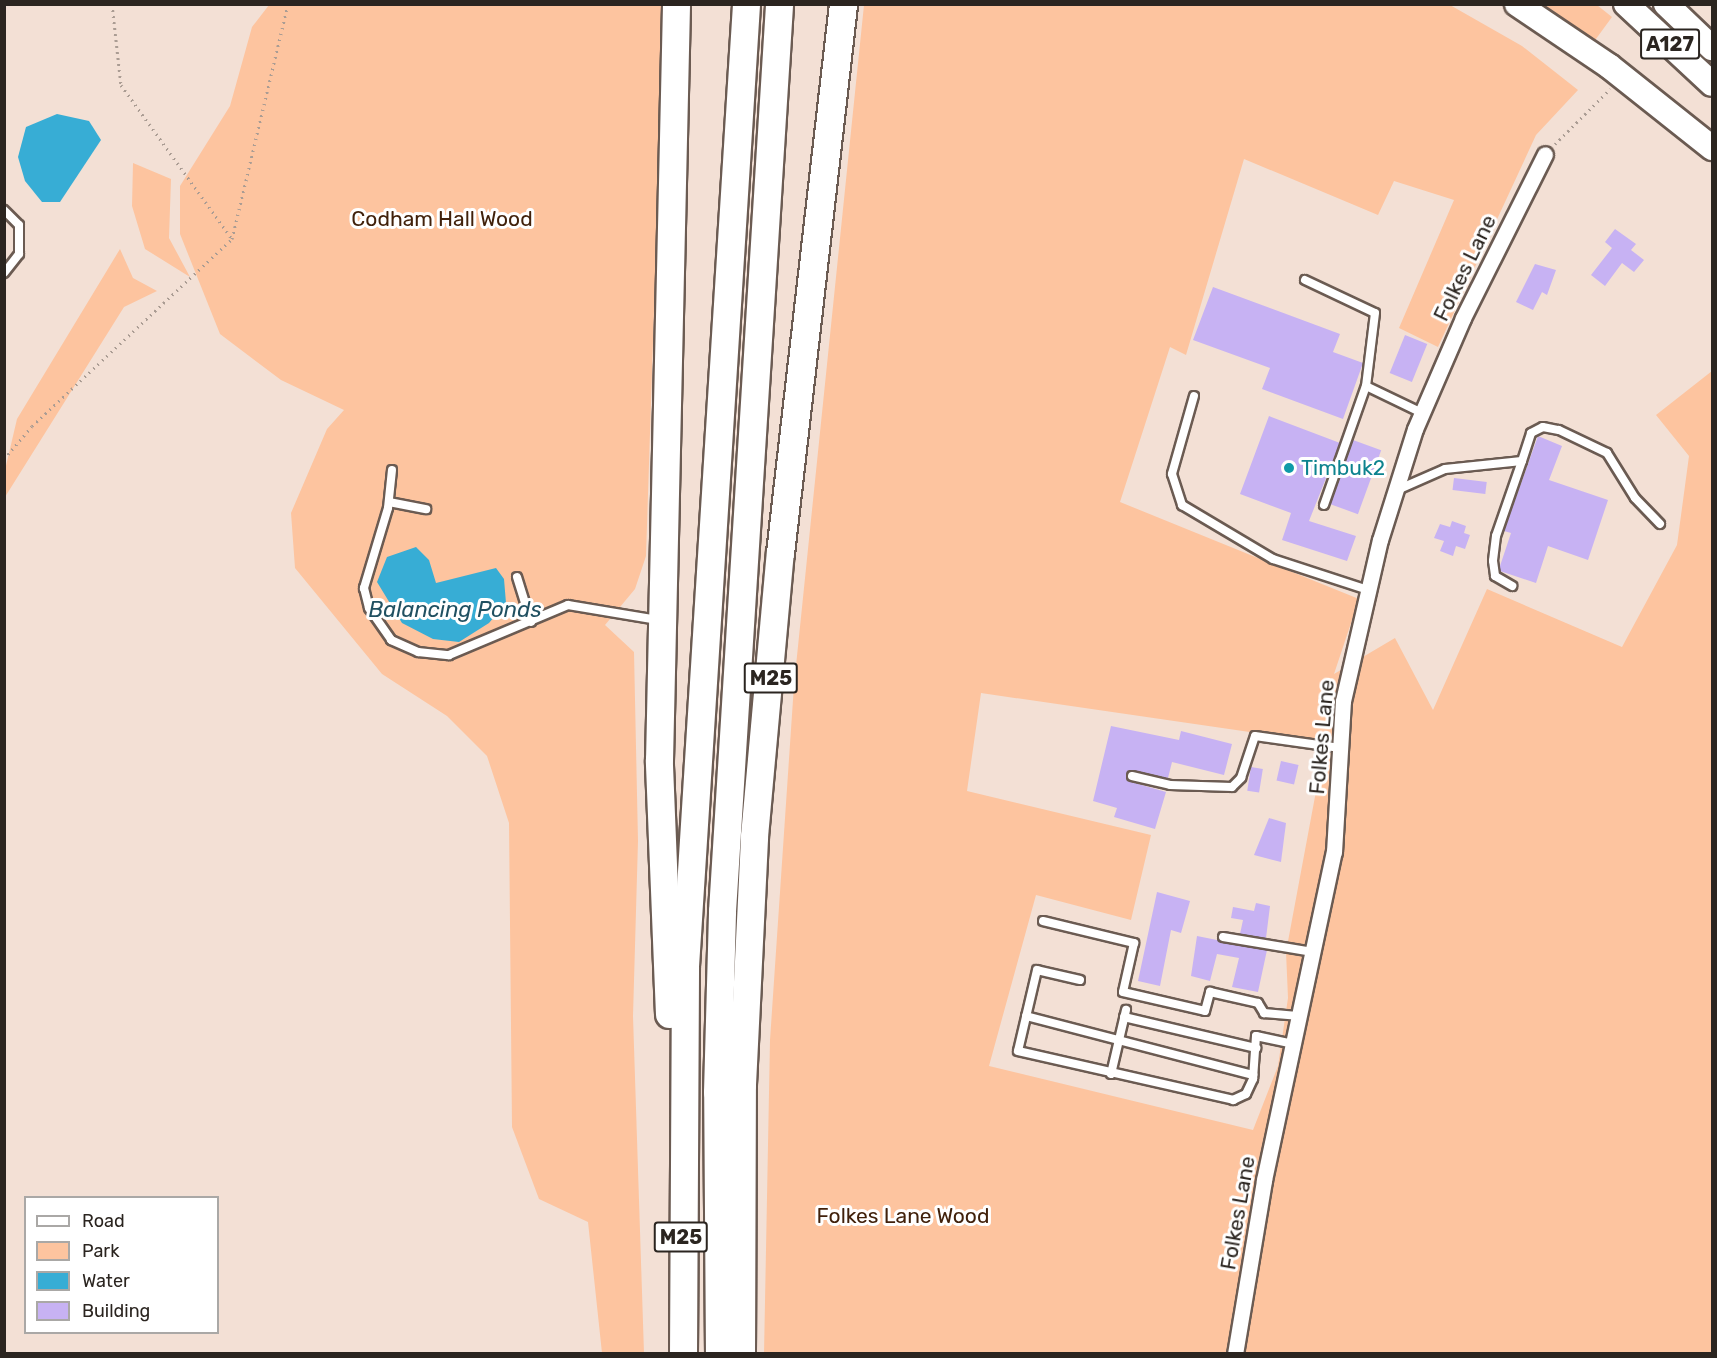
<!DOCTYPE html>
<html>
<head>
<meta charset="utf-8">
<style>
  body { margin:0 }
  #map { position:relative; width:1717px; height:1358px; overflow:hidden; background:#f3e0d5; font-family:Rubik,sans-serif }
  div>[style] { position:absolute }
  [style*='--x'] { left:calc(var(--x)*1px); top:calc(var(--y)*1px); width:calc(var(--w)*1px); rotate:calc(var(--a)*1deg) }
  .green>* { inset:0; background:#fdc49f }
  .water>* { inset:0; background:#37add5 }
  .building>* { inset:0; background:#c7b2f3; transform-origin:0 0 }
  .path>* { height:3px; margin-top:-1.5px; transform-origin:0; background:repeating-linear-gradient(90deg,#aa9c93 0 1.5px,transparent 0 6px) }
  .roads { filter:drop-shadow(2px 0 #6b5b52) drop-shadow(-2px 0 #6b5b52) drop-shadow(0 2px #6b5b52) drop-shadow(0 -2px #6b5b52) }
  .service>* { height:8px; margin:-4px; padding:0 4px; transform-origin:4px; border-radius:4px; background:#fff }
  .minor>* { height:15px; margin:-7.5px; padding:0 7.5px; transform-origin:7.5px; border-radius:7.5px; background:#fff }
  .trunk>* { height:24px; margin:-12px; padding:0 12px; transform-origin:12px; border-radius:12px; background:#fff }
  .motorway>* { height:27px; margin:-13.5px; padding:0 13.5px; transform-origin:13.5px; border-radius:13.5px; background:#fff }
  .dots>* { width:16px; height:16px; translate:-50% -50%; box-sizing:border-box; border:3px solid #fff; border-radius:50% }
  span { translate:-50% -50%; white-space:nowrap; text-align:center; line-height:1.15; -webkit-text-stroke:6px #fff; paint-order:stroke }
  .shield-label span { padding:2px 4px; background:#fff; border:2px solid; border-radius:4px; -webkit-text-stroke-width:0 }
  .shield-label { font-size:20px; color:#2b2520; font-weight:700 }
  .park-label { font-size:21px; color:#41210b }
  .street-label { font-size:21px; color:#2b2520 }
  .culture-label { font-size:21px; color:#0d838f }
  .left { translate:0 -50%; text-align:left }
  .water-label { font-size:22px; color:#205061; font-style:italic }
  .frame { position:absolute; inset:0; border:6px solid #2b2520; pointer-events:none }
  .legend { position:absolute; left:24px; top:1196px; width:195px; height:138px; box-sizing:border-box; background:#fff; border:2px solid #aaa8a6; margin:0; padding:8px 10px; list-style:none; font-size:18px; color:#2b2520 }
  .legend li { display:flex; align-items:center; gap:12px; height:30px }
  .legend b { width:30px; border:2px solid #aaa8a6 }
</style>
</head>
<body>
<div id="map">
  <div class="green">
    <div style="clip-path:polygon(269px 5px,664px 5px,646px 556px,635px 589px,605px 625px,634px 652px,638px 841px,633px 1016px,644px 1353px,602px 1353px,588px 1222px,539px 1199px,512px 1127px,509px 823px,487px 756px,447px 716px,382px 674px,295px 568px,291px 513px,327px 429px,344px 410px,281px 380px,220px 334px,180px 234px,180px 186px,230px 106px,252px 27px)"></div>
    <div style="clip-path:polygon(evenodd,864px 5px,1450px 5px,1522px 46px,1578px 90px,1536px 135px,1438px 347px,1399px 328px,1454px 200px,1394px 181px,1378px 215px,1244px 159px,1186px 355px,1170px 347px,1120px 502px,1359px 599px,1334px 674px,1395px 638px,1433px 710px,1487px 589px,1622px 647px,1677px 545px,1689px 456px,1656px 415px,1712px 371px,1712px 1353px,764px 1354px,770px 1040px,794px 685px,864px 5px,981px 693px,1325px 743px,1286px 952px,1288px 998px,1278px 1066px,1253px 1130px,989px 1066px,1036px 895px,1131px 920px,1151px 835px,967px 791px,981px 693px)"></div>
    <div style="clip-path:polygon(1542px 5px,1597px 5px,1612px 17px,1593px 43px)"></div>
    <div style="clip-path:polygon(133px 163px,171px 179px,169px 238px,190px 277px,145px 249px,132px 206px)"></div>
    <div style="clip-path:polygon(120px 249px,133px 278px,157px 291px,124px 307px,5px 497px,5px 470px,17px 419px)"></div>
  </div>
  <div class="water">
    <div style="clip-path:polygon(57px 114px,89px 121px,101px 140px,60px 202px,42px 202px,25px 181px,18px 157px,26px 127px)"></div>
    <div style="clip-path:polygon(416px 547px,429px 560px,436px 583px,496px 568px,504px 579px,506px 603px,489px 623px,459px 642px,433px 639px,402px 623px,377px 582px,387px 557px)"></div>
  </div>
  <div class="building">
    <div style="clip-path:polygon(1615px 229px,1636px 244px,1631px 250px,1644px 260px,1634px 272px,1622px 263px,1605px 286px,1591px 275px,1612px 248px,1605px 242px)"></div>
    <div style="clip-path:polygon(1535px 264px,1556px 270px,1547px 295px,1542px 292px,1533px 310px,1516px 302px)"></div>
    <div style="clip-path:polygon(1213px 287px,1340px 334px,1333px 352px,1363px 363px,1343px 419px,1262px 389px,1270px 368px,1193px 340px)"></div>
    <div style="left:1405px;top:335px;width:24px;height:41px;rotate:22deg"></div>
    <div style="clip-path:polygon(1269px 416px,1340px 443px,1309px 521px,1356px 536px,1347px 561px,1282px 540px,1291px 513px,1240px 494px)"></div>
    <div style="clip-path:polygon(1538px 436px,1562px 446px,1549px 480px,1608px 500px,1588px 560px,1548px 546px,1536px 583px,1500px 571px,1500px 566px,1511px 533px,1504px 531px)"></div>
    <div style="left:1353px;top:440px;width:30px;height:68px;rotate:20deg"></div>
    <div style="left:1454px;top:478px;width:33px;height:12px;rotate:7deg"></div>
    <div style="clip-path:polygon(1452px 521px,1466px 526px,1464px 533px,1470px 535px,1465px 549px,1456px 546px,1453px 556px,1440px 551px,1444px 541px,1434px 538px,1440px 524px,1450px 527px)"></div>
    <div style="clip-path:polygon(1111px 726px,1179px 740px,1181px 731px,1232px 744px,1224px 775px,1172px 762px,1168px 778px,1130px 770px,1128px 781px,1166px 792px,1155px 829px,1114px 817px,1117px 808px,1093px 801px)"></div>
    <div style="left:1281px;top:761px;width:18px;height:20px;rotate:13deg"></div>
    <div style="left:1251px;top:767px;width:12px;height:24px;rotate:9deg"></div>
    <div style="clip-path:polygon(1269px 818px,1286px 823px,1281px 862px,1254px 855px)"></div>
    <div style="clip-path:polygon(1157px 892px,1190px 901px,1181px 933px,1171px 930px,1160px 986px,1138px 981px)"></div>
    <div style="clip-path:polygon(1256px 903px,1270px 906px,1266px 938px,1240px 934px,1243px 920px,1231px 918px,1233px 907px,1254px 911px)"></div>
    <div style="clip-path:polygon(1197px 936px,1267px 950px,1258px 992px,1232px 987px,1239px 958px,1217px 954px,1210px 981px,1191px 976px)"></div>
  </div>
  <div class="path">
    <div style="--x:112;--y:4;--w:81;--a:83.7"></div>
    <div style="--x:121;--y:85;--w:190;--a:54.2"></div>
    <div style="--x:1555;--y:144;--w:78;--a:-45"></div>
    <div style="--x:4;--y:459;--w:43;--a:-49.7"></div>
    <div style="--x:32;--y:426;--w:274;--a:-43.1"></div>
    <div style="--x:232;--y:239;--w:242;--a:-76.6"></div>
  </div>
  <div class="roads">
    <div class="service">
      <div style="--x:4;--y:210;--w:21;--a:45"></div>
      <div style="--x:19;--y:225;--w:29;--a:90"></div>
      <div style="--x:19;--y:254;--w:24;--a:128"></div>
      <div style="--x:1305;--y:280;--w:77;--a:25.2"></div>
      <div style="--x:1375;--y:313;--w:74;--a:97"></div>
      <div style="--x:1194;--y:396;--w:81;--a:105.8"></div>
      <div style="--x:1172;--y:474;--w:33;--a:72"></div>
      <div style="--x:1182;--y:505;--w:106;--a:30.7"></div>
      <div style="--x:1273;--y:559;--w:100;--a:18.1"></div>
      <div style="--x:1522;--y:461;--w:29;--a:-72"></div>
      <div style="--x:1531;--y:433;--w:13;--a:-27"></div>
      <div style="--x:1543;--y:427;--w:16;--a:11"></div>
      <div style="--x:1559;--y:430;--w:53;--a:25.6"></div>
      <div style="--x:1607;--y:453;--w:53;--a:58.1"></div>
      <div style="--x:1635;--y:498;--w:36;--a:46"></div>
      <div style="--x:392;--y:470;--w:38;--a:96"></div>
      <div style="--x:388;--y:508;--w:84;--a:106.7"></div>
      <div style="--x:364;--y:588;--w:21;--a:76"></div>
      <div style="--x:369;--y:608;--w:39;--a:55"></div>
      <div style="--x:391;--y:640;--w:30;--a:24"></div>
      <div style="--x:418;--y:652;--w:31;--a:6"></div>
      <div style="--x:449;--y:655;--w:129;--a:-22.8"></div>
      <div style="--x:568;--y:605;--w:91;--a:9.5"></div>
      <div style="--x:1397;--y:490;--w:52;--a:-23.6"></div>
      <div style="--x:1445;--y:469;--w:77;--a:-5.9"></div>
      <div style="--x:1522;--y:461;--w:79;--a:109.1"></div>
      <div style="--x:1496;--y:536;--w:25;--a:97"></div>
      <div style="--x:1493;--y:561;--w:15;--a:82"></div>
      <div style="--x:1495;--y:576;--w:20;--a:30"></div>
      <div style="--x:389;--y:502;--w:38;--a:11"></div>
      <div style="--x:1324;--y:505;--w:126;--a:-70.6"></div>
      <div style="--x:1366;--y:386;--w:62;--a:25.7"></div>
      <div style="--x:517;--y:577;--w:47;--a:72.7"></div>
      <div style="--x:1132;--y:776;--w:39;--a:13"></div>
      <div style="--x:1170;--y:785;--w:62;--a:1.8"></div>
      <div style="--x:1232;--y:787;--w:13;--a:-45"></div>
      <div style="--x:1241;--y:778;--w:44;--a:-71.6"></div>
      <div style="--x:1255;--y:736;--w:86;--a:8"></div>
      <div style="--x:1043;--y:921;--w:94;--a:13.6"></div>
      <div style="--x:1134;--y:943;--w:50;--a:102.7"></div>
      <div style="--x:1123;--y:992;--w:84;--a:13"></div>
      <div style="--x:1205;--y:1011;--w:20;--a:-75"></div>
      <div style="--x:1210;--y:992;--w:49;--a:12.9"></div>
      <div style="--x:1258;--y:1003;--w:12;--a:59"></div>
      <div style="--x:1264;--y:1013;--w:36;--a:5"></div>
      <div style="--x:1223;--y:937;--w:91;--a:9.5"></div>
      <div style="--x:1080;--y:980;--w:44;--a:-166.9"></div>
      <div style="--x:1037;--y:970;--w:83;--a:103.2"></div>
      <div style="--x:1018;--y:1051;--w:221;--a:12.8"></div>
      <div style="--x:1233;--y:1100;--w:14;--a:-25"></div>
      <div style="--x:1246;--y:1094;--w:17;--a:-65"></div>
      <div style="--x:1253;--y:1079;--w:43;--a:-86"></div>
      <div style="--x:1256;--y:1036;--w:39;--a:12"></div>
      <div style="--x:1026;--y:1016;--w:235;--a:14.6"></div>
      <div style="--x:1124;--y:1017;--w:136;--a:13.2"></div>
      <div style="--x:1111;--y:1074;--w:66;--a:-76.8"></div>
    </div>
    <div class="minor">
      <div style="--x:1235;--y:1354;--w:176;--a:-80.5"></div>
      <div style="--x:1264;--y:1180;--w:335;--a:-78"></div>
      <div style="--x:1334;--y:852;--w:151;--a:-86.6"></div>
      <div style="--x:1343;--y:701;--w:165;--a:-77.1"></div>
      <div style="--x:1380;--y:540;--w:116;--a:-72.5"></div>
      <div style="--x:1415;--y:429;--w:121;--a:-66.6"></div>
      <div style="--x:1463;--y:318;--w:183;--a:-63.4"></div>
    </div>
    <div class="trunk">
      <div style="--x:1517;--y:4;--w:111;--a:34"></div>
      <div style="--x:1609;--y:66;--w:132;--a:38.5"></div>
      <div style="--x:1626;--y:4;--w:117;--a:42.9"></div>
      <div style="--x:1666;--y:4;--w:64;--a:43.7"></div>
    </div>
    <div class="motorway">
      <div style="--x:669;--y:1014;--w:254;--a:-92.3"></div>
      <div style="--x:659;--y:760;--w:756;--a:-88.71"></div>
      <div style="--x:683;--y:1354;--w:388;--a:-89.7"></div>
      <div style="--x:685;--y:966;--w:964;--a:-86.37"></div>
      <div style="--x:719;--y:1354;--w:262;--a:-90.4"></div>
      <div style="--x:717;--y:1092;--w:181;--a:-88.4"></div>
      <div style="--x:722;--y:911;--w:909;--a:-86.4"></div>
      <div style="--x:741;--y:1354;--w:270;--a:-89.8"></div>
      <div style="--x:742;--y:1084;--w:248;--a:-87.2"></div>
      <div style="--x:754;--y:836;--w:284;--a:-84.8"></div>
      <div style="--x:780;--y:553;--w:553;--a:-83.45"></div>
    </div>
  </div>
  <div class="dots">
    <div style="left:1289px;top:468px;background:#0f9aa8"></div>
  </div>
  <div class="shield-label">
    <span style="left:1670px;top:44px">A127</span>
    <span style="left:771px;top:678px">M25</span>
    <span style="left:681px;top:1237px">M25</span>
  </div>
  <div class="park-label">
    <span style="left:442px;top:219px">Codham Hall Wood</span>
    <span style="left:903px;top:1216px">Folkes Lane Wood</span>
  </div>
  <div class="street-label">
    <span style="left:1465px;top:268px;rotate:-64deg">Folkes Lane</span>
    <span style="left:1322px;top:737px;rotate:-85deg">Folkes Lane</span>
    <span style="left:1238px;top:1213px;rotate:-80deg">Folkes Lane</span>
  </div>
  <div class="culture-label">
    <span class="left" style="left:1301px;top:468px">Timbuk2</span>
  </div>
  <div class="water-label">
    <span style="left:455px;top:610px">Balancing Ponds</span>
  </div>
  <div class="frame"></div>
  <ul class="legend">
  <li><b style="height:8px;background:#fff"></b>Road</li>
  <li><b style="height:16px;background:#fdc49f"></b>Park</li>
  <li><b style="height:16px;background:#37add5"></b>Water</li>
  <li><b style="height:16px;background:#c7b2f3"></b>Building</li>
  </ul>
</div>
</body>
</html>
